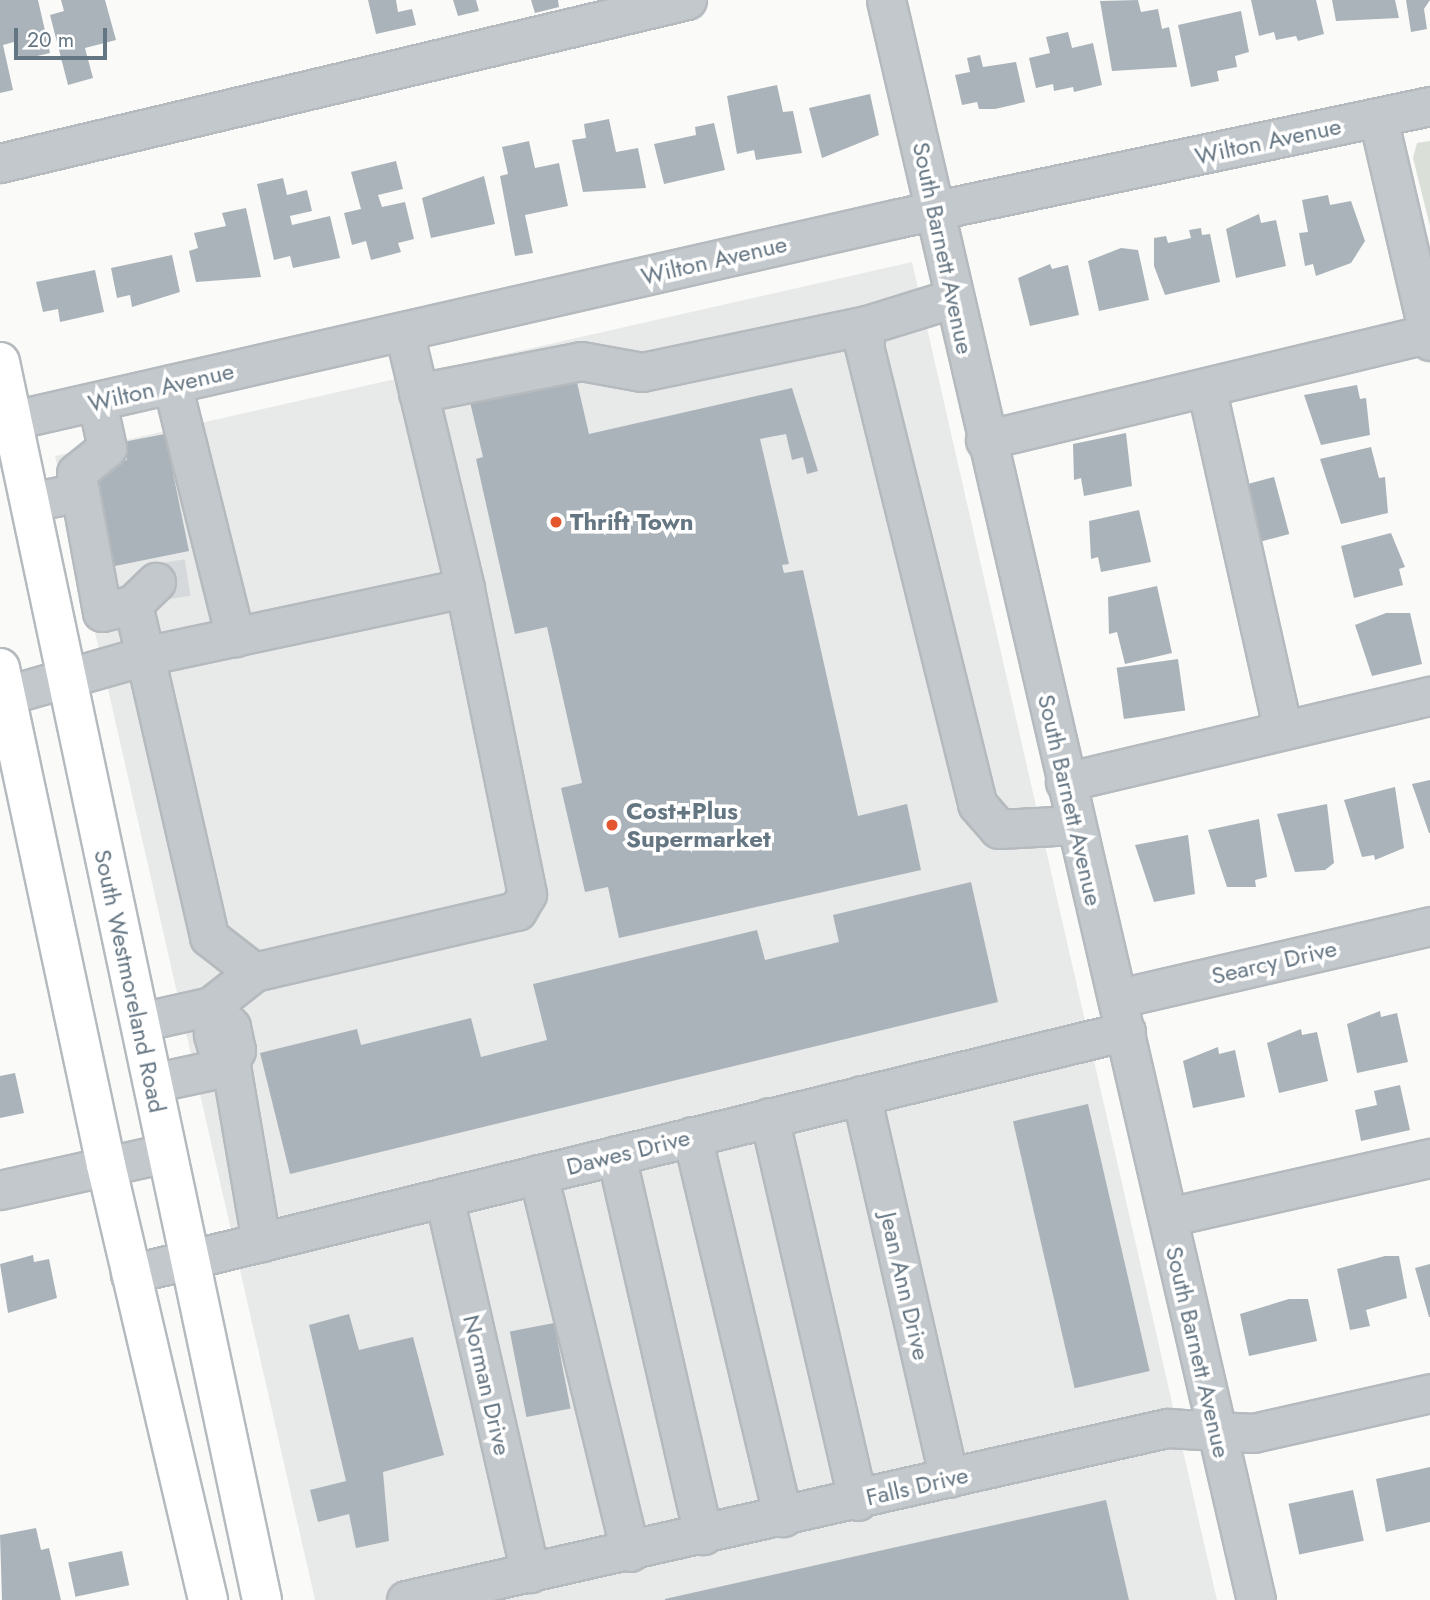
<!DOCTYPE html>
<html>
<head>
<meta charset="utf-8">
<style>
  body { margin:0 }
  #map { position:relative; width:1430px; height:1600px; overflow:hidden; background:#fafaf8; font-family:Jost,sans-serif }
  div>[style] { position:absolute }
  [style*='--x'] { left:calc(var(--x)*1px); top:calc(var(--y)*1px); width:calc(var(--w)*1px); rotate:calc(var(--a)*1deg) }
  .built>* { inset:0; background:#e8e9e9 }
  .green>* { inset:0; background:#dadfd7 }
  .building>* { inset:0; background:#aab3b9; transform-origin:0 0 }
  .minor-tunnel>* { height:37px; margin-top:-18.5px; transform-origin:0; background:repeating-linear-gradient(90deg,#d5d9db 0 37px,transparent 0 55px) }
  .roads { filter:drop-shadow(2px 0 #b5babe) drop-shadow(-2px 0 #b5babe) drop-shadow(0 2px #b5babe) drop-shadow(0 -2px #b5babe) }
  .minor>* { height:37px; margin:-18.5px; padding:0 18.5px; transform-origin:18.5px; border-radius:18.5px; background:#c3c8cc }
  .major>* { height:38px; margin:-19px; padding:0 19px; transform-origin:19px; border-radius:19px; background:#fff }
  .dots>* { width:19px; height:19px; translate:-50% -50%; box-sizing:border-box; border:4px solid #fff; border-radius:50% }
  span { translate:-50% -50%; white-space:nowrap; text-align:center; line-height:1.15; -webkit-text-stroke:7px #fff; paint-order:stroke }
  .street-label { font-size:24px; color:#657683 }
  .poi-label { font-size:24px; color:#657683; font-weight:700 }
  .left { translate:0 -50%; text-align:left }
  .scale { position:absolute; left:14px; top:28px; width:93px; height:32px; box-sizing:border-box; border:4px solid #657683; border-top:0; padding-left:9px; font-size:21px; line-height:24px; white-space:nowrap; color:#657683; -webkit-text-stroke:5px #fff; paint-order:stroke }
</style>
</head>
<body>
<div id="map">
  <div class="built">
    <div style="clip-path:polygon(912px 262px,1217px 1600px,315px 1600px,55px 456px)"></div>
  </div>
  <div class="green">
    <div style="clip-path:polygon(1430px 141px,1430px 226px,1413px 158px,1417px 143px)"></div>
  </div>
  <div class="building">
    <div style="clip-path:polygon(0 0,38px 0,50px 53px,20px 60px,14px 42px,3px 45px,13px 90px,0 93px)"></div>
    <div style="clip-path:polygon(61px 0,105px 0,116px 40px,85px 48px,93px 78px,68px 85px,50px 15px,64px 11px)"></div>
    <div style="clip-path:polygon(368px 0,396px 0,398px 12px,412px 9px,416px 25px,376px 34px)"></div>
    <div style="clip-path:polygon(453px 0,476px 0,479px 11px,458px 16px)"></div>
    <div style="clip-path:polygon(531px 0,558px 0,559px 7px,535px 13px)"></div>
    <div style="clip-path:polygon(1138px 0,1141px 12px,1158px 9px,1162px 29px,1169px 27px,1177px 67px,1112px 71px,1100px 1px)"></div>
    <div style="clip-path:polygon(1251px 0,1316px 0,1324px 34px,1298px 41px,1296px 36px,1276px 40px,1274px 32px,1259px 36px)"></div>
    <div style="clip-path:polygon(1332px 0,1395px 0,1399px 18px,1336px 21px)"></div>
    <div style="clip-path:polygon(1406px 0,1430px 0,1424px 9px,1427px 29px,1411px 32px)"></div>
    <div style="clip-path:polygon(1241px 11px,1249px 52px,1235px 56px,1237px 67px,1217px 71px,1219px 81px,1191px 87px,1178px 25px)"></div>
    <div style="clip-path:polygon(1068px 32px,1072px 48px,1093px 43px,1102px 85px,1074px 92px,1073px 87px,1054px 91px,1053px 84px,1036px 88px,1029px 58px,1050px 53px,1046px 37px)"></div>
    <div style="clip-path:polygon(980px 55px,983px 67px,1016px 62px,1025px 102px,995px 109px,979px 109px,977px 102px,962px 105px,955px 75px,970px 72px,967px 58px)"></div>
    <div style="clip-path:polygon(777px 85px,783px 112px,793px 111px,802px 153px,756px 160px,754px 150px,737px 154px,727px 96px)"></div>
    <div style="clip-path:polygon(870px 94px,879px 135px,822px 158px,809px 108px)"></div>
    <div style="clip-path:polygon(609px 119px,616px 152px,638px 148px,646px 188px,583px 192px,572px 140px,586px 138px,584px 124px)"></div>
    <div style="clip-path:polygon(714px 123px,725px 170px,664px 184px,654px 144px,696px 135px,695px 127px)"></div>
    <div style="clip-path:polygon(529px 141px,535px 168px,559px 163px,568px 206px,525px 215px,533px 253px,515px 256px,500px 176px,508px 174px,502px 147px)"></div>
    <div style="clip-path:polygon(396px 161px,403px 189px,378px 195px,382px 207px,405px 202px,414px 239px,398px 243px,401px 252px,371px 260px,366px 241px,352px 245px,344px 213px,361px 209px,351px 172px)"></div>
    <div style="clip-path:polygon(484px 176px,495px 224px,431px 238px,422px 198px)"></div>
    <div style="clip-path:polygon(283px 178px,287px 195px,307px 190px,312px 211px,290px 216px,292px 225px,330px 216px,340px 258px,293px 268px,290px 256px,274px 260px,257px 184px)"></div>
    <div style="clip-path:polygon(1328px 195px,1330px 205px,1351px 201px,1365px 241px,1351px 263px,1316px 276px,1313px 264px,1305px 266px,1299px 233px,1308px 232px,1302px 200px)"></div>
    <div style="clip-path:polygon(246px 208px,261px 277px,196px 282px,189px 251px,198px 248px,194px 233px,226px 226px,222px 213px)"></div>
    <div style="clip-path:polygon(1259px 214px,1261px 223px,1276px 220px,1286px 266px,1236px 278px,1226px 229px)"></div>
    <div style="clip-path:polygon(1201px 228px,1202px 235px,1210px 234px,1220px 282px,1165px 295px,1154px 266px,1154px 238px,1166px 236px,1168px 243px,1191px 238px,1189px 230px)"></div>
    <div style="clip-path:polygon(1121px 248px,1138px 250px,1149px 300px,1099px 311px,1088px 261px)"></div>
    <div style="clip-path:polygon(172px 255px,180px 292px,132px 307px,130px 295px,117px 298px,111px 268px)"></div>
    <div style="clip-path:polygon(1050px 264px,1052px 269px,1068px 265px,1079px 315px,1030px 326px,1018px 278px)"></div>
    <div style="clip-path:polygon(95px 270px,104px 312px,60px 322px,58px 309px,43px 312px,36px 282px)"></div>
    <div style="clip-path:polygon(576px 378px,589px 434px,792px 388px,818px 471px,807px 474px,803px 457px,792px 460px,786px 434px,760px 439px,789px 564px,782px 565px,784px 573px,803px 570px,858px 816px,907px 804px,921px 870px,619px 938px,608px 887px,585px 892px,561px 788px,582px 783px,547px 627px,515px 634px,476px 459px,483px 457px,470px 402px)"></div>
    <div style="clip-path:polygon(1357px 385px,1360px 399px,1366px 398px,1370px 435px,1321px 445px,1304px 395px)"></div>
    <div style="clip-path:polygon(1126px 433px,1132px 486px,1084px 496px,1081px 478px,1074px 480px,1073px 444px)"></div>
    <div style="clip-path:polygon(165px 434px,189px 551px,105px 568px,92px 467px,127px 460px,123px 442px)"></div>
    <div style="clip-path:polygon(1371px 447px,1379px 478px,1385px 477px,1388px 513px,1341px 524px,1320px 459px)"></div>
    <div style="left:1274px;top:477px;width:59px;height:32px;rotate:75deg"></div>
    <div style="clip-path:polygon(1139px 510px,1151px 562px,1101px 572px,1098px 557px,1091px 559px,1089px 521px)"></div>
    <div style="clip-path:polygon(1391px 533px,1405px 567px,1399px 569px,1403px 585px,1354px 598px,1341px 546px)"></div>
    <div style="clip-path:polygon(1157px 586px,1172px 653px,1125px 664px,1117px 632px,1109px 634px,1108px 597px)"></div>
    <div style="clip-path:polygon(1386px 613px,1410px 613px,1422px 664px,1372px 676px,1355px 625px)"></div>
    <div style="left:1178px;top:659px;width:52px;height:62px;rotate:82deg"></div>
    <div style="clip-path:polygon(1430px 780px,1430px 833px,1429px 833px,1412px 784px)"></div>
    <div style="clip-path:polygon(1395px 787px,1404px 848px,1375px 860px,1374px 855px,1362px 857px,1344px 800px)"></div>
    <div style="clip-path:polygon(1327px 804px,1334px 863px,1325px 870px,1295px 872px,1277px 814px)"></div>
    <div style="clip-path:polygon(1259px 819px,1267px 877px,1255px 880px,1256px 887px,1227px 887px,1208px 830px)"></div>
    <div style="clip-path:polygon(1188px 835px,1195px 894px,1154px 902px,1135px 845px)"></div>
    <div style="clip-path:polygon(971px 882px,998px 1002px,290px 1174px,260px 1053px,357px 1029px,361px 1045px,471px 1018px,481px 1057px,547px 1040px,533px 984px,757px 930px,765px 960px,839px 942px,833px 915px)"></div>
    <div style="clip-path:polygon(1380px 1011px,1381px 1017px,1397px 1013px,1408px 1062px,1357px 1073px,1347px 1024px)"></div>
    <div style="clip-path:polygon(1301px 1029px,1302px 1035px,1317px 1032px,1328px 1081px,1279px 1093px,1267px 1043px)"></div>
    <div style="clip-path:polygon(1218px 1047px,1219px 1054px,1235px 1050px,1245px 1097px,1193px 1108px,1183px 1061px)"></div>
    <div style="clip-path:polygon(15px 1073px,24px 1113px,0 1118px,0 1076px)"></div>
    <div style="clip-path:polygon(1400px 1085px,1410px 1130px,1361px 1141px,1355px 1110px,1377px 1105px,1374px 1091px)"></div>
    <div style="left:1088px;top:1104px;width:274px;height:77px;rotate:77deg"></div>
    <div style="clip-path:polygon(33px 1255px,34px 1262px,49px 1259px,57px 1298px,8px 1313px,0 1264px)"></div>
    <div style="clip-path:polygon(1385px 1256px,1399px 1256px,1407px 1298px,1366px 1310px,1370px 1326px,1350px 1330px,1337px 1269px)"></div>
    <div style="clip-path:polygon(1430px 1264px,1430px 1317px,1429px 1317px,1415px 1268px)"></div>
    <div style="clip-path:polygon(1289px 1299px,1308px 1299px,1317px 1341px,1249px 1356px,1240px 1314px)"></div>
    <div style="clip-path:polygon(349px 1314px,359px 1350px,413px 1337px,444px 1455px,383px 1472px,389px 1541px,356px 1548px,349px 1514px,318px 1522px,310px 1490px,346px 1481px,309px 1325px)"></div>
    <div style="left:554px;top:1323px;width:87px;height:45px;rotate:79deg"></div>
    <div style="clip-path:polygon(1430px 1467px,1430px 1522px,1386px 1532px,1376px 1479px)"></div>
    <div style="left:1353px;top:1490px;width:52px;height:66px;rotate:78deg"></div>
    <div style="clip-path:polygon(1106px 1500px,1129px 1600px,665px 1600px,665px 1599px)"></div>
    <div style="clip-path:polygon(36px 1528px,41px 1550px,49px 1548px,61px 1600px,2px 1600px,0 1535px)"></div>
    <div style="left:122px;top:1551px;width:35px;height:55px;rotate:78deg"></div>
  </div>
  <div class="minor-tunnel">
    <div style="--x:156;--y:582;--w:32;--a:-9"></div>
  </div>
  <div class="roads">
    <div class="minor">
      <div style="--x:886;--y:0;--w:1642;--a:76.98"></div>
      <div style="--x:1378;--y:118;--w:229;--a:76.9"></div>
      <div style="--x:0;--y:163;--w:706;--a:-13.35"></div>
      <div style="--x:954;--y:298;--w:91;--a:162.8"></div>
      <div style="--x:867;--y:325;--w:21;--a:98"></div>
      <div style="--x:864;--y:346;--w:472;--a:76.1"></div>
      <div style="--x:977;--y:804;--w:33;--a:49"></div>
      <div style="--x:999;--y:829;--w:75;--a:-3.1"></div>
      <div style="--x:172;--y:384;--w:261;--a:76"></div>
      <div style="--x:1207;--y:391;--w:347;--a:77.4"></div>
      <div style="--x:418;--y:393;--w:166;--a:-11.1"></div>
      <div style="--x:581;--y:361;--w:62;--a:10.2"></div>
      <div style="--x:642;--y:372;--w:230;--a:-11.8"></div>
      <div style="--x:0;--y:423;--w:922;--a:-12.85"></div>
      <div style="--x:899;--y:218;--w:543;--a:-11.91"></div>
      <div style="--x:985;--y:440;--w:456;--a:-13.5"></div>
      <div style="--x:80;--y:492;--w:19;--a:-102"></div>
      <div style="--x:76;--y:473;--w:40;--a:-39"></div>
      <div style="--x:107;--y:448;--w:47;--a:-102.3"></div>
      <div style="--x:30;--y:502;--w:51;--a:-11.3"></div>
      <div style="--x:80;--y:492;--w:122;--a:79.6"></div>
      <div style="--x:102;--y:612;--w:32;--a:-14"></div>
      <div style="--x:133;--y:604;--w:342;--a:77.1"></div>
      <div style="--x:209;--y:937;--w:57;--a:37.9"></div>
      <div style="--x:133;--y:604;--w:32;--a:-44"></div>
      <div style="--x:0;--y:697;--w:150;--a:-15.9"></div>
      <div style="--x:144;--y:656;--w:328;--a:-12"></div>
      <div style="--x:465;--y:588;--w:264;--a:-103.4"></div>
      <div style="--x:1065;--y:782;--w:375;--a:-13.3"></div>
      <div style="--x:1119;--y:998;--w:319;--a:-13"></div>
      <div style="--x:211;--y:1006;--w:29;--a:46"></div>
      <div style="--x:231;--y:1027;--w:24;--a:78"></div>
      <div style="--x:236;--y:1050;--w:12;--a:121"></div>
      <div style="--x:230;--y:1060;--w:14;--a:-146"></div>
      <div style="--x:218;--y:1052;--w:19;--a:-106"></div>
      <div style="--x:213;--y:1034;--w:16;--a:-68"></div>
      <div style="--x:140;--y:1022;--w:73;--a:-12.7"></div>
      <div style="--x:211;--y:1006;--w:55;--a:-38.3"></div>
      <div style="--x:254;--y:972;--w:270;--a:-13.1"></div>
      <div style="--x:517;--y:911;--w:20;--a:-60"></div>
      <div style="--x:527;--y:894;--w:312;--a:-101.5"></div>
      <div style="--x:230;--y:1060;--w:185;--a:80.3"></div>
      <div style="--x:152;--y:1083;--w:81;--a:-12.1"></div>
      <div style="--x:861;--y:1095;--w:393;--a:77.1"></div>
      <div style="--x:769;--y:1117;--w:394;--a:77"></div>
      <div style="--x:692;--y:1136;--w:392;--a:76.6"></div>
      <div style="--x:616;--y:1155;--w:390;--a:77.1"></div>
      <div style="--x:538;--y:1174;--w:389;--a:76.3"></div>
      <div style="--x:0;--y:1190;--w:170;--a:-12.6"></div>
      <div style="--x:444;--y:1197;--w:386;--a:77.1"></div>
      <div style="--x:1168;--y:1217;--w:269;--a:-12.7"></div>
      <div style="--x:130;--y:1274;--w:1025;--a:-13.71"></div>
      <div style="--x:406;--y:1600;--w:780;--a:-12.74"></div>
      <div style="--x:1167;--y:1428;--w:86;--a:3.3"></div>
      <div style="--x:1253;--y:1433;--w:181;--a:-12.7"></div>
    </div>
    <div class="major">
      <div style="--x:0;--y:362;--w:1265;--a:78.05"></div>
      <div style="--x:0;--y:668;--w:508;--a:77.96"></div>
      <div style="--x:106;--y:1165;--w:447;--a:76.8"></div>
    </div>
  </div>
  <div class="dots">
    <div style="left:556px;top:522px;background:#e4572e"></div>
    <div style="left:612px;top:825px;background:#e4572e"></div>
  </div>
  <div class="street-label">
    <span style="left:1268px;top:141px;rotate:-12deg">Wilton Avenue</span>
    <span style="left:943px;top:248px;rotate:78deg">South Barnett Avenue</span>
    <span style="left:714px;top:260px;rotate:-13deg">Wilton Avenue</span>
    <span style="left:161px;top:387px;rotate:-13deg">Wilton Avenue</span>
    <span style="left:1070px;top:800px;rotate:77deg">South Barnett Avenue</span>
    <span style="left:1274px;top:962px;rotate:-13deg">Searcy Drive</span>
    <span style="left:130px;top:981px;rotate:78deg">South Westmoreland Road</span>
    <span style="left:628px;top:1152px;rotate:-14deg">Dawes Drive</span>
    <span style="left:905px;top:1286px;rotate:77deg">Jean Ann Drive</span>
    <span style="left:1198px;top:1352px;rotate:77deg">South Barnett Avenue</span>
    <span style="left:487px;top:1385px;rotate:77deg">Norman Drive</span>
    <span style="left:917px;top:1486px;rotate:-13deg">Falls Drive</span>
  </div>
  <div class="poi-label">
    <span class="left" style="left:570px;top:522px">Thrift Town</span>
    <span class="left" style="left:626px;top:825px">Cost+Plus<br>Supermarket</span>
  </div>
  <div class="scale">20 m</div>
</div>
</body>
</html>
